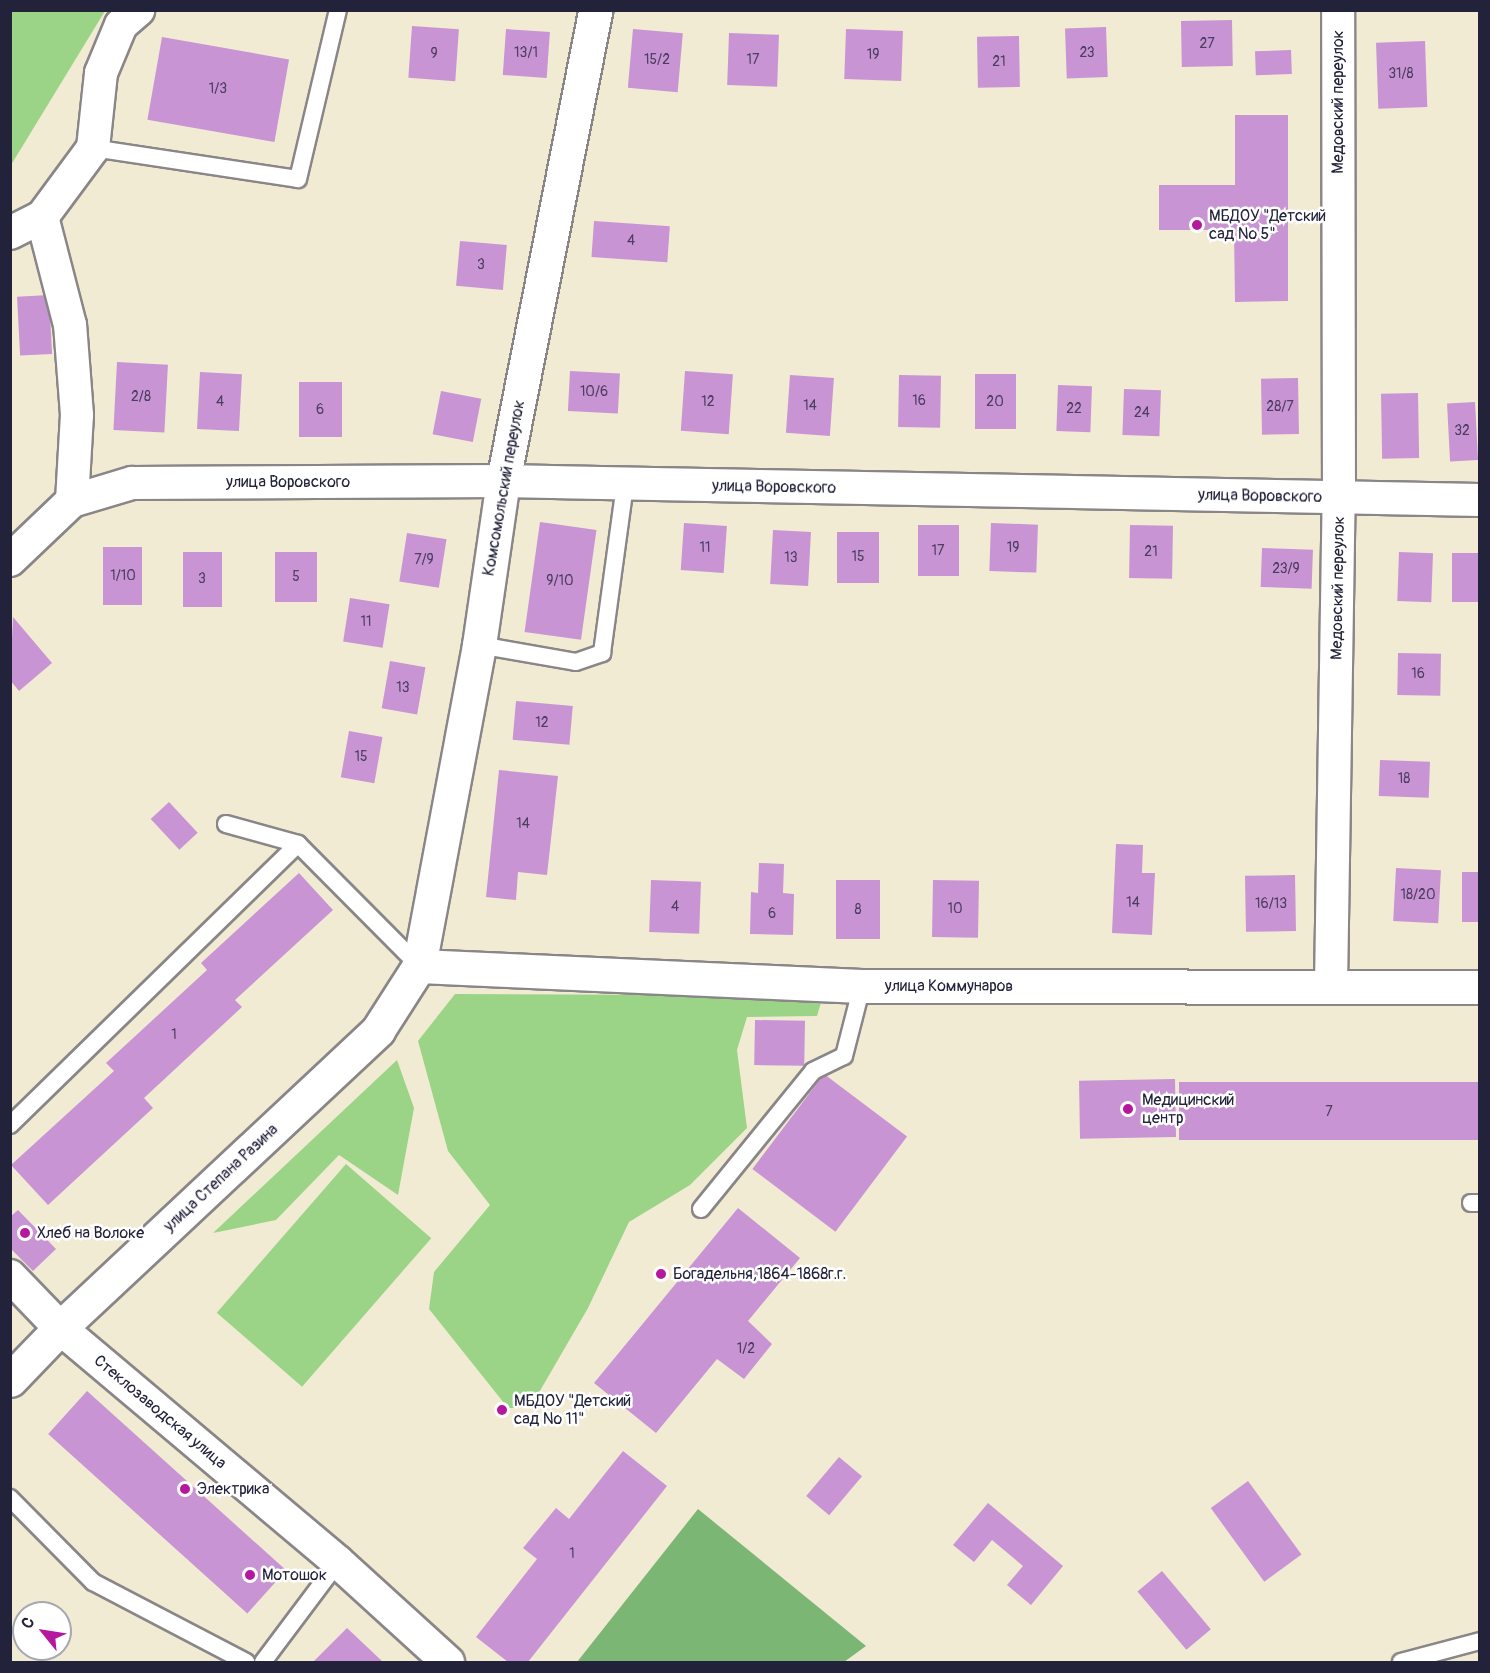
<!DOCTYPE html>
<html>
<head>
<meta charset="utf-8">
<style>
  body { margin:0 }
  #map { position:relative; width:1490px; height:1673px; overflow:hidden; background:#f1ebd4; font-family:Pangolin,sans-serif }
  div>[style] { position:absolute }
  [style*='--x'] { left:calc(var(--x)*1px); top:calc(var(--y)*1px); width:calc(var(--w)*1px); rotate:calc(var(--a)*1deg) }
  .green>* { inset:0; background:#9bd487; transform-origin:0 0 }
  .forest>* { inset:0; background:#7cb674 }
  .building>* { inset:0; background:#c894d4; transform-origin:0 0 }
  .roads { filter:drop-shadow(2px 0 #8a8688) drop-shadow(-2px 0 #8a8688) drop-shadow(0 2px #8a8688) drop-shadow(0 -2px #8a8688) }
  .service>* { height:16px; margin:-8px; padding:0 8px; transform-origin:8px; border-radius:8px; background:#fff }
  .minor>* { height:32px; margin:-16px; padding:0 16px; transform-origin:16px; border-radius:16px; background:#fff }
  .tertiary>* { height:33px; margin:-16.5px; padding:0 16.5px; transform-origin:16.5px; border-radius:16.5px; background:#fff }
  .dots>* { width:16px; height:16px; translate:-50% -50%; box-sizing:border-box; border:3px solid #fff; border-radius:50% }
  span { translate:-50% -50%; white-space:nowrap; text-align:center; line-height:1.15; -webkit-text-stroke:5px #fff; paint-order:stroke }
  .number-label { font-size:14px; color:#4c3e61 }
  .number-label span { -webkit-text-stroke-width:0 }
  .street-label { font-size:16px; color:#22223b }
  .poi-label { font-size:16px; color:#22223b }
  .left { translate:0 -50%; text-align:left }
  .frame { position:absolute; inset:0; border:12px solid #22223b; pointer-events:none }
  .north { position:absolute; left:12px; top:1601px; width:60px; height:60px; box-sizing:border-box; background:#fff; border:2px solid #a7a7b1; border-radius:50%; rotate:300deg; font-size:16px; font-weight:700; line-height:24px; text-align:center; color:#22223b }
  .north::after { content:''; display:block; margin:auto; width:21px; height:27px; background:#b5179e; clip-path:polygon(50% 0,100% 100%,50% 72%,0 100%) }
</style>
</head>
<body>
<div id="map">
  <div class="green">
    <div style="clip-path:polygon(11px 10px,105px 11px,11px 165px,10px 11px)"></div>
    <div style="clip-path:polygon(704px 975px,823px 996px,817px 1016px,747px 1017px,737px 1050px,747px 1128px,690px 1185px,629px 1222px,588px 1308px,530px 1408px,508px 1408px,429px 1309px,434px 1272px,490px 1205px,448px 1151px,418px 1041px,455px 994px,680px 995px)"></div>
    <div style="clip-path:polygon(397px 1060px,414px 1108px,398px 1195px,339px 1155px,276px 1220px,213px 1233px)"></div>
    <div style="left:346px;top:1164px;width:113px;height:197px;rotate:41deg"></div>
  </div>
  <div class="forest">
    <div style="clip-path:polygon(698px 1509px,866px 1646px,844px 1662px,577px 1662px)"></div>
  </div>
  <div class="building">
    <div style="left:1232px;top:20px;width:46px;height:51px;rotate:89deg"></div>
    <div style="left:412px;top:26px;width:47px;height:52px;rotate:4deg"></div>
    <div style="left:1106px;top:27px;width:50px;height:41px;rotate:88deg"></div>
    <div style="left:506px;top:29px;width:44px;height:46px;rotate:4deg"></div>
    <div style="left:633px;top:29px;width:50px;height:59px;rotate:5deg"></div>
    <div style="left:846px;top:29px;width:57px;height:50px;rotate:2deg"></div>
    <div style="left:729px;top:33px;width:50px;height:52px;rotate:2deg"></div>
    <div style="left:1019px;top:36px;width:51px;height:42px;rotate:89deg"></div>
    <div style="left:162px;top:37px;width:129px;height:84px;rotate:10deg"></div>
    <div style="left:1425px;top:41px;width:66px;height:49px;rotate:88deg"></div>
    <div style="left:1291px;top:50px;width:24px;height:36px;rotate:88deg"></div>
    <div style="clip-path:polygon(1235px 115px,1288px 115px,1288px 301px,1235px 302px,1234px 230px,1159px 230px,1159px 185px,1235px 185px)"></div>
    <div style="left:594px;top:221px;width:76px;height:36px;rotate:4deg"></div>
    <div style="left:460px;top:241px;width:47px;height:45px;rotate:5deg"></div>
    <div style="left:49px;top:295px;width:59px;height:32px;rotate:87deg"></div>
    <div style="left:117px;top:362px;width:51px;height:68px;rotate:3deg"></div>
    <div style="left:570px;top:371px;width:50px;height:40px;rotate:3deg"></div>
    <div style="left:685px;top:371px;width:48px;height:60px;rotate:4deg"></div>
    <div style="left:200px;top:372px;width:42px;height:57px;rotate:3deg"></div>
    <div style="left:975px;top:374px;width:41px;height:55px"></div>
    <div style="left:790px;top:375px;width:44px;height:58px;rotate:4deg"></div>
    <div style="left:899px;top:375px;width:42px;height:52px;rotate:1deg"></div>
    <div style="left:1298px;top:378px;width:56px;height:37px;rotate:89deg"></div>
    <div style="left:299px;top:382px;width:43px;height:55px"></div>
    <div style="left:1058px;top:385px;width:34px;height:46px;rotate:2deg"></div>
    <div style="left:1124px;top:389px;width:37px;height:46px;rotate:2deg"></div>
    <div style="left:441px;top:391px;width:41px;height:44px;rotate:11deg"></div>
    <div style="left:1418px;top:393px;width:65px;height:37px;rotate:89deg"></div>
    <div style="left:1475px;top:402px;width:58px;height:28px;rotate:87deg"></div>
    <div style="left:540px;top:522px;width:57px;height:111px;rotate:8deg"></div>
    <div style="left:684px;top:523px;width:43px;height:47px;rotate:4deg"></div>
    <div style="left:991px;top:523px;width:47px;height:48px;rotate:2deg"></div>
    <div style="left:918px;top:525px;width:41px;height:51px"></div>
    <div style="left:1130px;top:525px;width:43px;height:53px;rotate:1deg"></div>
    <div style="left:773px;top:530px;width:38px;height:54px;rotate:3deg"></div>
    <div style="left:837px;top:532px;width:42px;height:51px"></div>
    <div style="left:407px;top:533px;width:40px;height:49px;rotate:9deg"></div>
    <div style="left:103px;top:547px;width:39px;height:58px"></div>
    <div style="left:1262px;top:548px;width:51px;height:39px;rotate:2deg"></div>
    <div style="left:183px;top:552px;width:39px;height:55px"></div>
    <div style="left:275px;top:552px;width:42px;height:50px"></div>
    <div style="left:1399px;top:552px;width:34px;height:49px;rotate:2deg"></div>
    <div style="left:1452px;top:553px;width:28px;height:49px"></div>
    <div style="left:350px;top:598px;width:40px;height:44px;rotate:9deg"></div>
    <div style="clip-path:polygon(13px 617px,52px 663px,19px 691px,10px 680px)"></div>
    <div style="left:1398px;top:653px;width:43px;height:42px;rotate:1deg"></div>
    <div style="left:390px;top:661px;width:36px;height:48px;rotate:10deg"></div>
    <div style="left:516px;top:701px;width:57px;height:39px;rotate:5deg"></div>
    <div style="left:349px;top:731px;width:34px;height:47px;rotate:10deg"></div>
    <div style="left:1380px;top:760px;width:50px;height:36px;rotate:2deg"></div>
    <div style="clip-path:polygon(499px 770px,558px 776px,547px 875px,518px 872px,516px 900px,486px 897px)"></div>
    <div style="left:169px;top:802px;width:42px;height:25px;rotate:47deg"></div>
    <div style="clip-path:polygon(1116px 844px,1143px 845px,1142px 873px,1155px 873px,1152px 935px,1112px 933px)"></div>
    <div style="clip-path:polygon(759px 863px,784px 864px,783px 893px,794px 894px,793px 935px,750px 934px,751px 892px,758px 893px)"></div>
    <div style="left:1396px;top:868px;width:45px;height:53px;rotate:3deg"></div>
    <div style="left:1462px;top:872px;width:18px;height:50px"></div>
    <div style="clip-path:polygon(299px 873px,333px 910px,235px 1000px,242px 1007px,144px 1098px,153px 1108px,48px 1205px,11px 1165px,114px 1071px,106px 1063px,207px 970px,201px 963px)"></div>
    <div style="left:1295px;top:875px;width:56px;height:50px;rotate:89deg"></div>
    <div style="left:651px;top:880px;width:50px;height:52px;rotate:2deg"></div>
    <div style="left:836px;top:880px;width:44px;height:59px"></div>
    <div style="left:933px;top:880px;width:46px;height:57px;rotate:1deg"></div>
    <div style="left:755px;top:1020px;width:50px;height:45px;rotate:1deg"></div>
    <div style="left:824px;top:1074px;width:104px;height:119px;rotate:37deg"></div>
    <div style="left:1175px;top:1079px;width:58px;height:96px;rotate:89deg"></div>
    <div style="left:1480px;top:1082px;width:58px;height:301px;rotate:90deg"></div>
    <div style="clip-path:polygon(738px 1208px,800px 1258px,748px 1321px,772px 1344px,744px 1379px,717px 1359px,656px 1433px,594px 1383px)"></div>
    <div style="clip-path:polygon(18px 1210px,56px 1249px,33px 1271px,10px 1248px,10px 1217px)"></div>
    <div style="left:87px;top:1391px;width:268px;height:58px;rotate:42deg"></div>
    <div style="clip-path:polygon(623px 1451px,667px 1486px,528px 1662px,508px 1662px,476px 1637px,537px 1559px,523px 1548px,556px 1508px,569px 1519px)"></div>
    <div style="left:839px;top:1457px;width:30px;height:51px;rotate:40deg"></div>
    <div style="left:1248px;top:1481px;width:91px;height:46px;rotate:54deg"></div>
    <div style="clip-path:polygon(988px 1503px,1063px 1566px,1031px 1605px,1007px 1585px,1023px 1566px,992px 1540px,974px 1562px,953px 1545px)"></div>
    <div style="left:1162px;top:1571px;width:76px;height:32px;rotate:50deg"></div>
    <div style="clip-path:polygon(347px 1628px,383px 1662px,313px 1662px)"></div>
  </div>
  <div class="roads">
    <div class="service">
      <div style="--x:93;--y:148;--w:207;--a:8.6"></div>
      <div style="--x:298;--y:179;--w:174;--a:-76.7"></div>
      <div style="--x:479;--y:645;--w:98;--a:9.9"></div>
      <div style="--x:576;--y:662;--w:28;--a:-19"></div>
      <div style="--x:602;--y:653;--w:170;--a:-82.2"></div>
      <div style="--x:226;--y:824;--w:75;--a:15.5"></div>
      <div style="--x:10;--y:1125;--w:402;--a:-44.3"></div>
      <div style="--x:298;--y:844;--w:172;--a:45.2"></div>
      <div style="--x:1471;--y:1203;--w:9;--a:0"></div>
      <div style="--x:701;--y:1209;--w:178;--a:-50.9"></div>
      <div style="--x:813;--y:1071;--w:34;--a:-26"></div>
      <div style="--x:844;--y:1056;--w:72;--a:-75.6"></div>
      <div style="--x:10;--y:1498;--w:118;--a:45.3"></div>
      <div style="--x:93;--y:1582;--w:173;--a:27.6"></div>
      <div style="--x:263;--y:1662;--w:125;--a:-53.1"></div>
      <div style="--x:1401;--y:1662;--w:82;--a:-14.9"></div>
    </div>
    <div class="minor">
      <div style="--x:10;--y:233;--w:36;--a:-27"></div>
      <div style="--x:42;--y:217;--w:86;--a:-53.5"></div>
      <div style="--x:93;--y:148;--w:75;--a:-83.9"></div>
      <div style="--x:101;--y:73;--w:52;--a:-67.4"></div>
      <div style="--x:121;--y:25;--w:23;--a:-41"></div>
      <div style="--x:72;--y:501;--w:63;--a:-16.7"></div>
      <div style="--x:132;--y:483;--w:371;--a:-0.3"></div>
      <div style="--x:503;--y:481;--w:977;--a:1.11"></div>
      <div style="--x:10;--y:560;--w:86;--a:-43.6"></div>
      <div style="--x:72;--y:501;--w:86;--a:-86.7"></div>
      <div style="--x:77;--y:415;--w:90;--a:-94.4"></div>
      <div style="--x:70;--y:325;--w:112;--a:-104.5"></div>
      <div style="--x:1331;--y:986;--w:488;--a:-89.1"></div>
      <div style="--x:1339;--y:498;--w:488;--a:-90.1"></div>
      <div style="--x:10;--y:1276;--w:72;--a:46.1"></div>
      <div style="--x:60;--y:1328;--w:363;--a:40.1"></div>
      <div style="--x:338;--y:1562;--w:149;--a:42.3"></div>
    </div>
    <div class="tertiary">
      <div style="--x:419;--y:966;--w:443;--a:2.6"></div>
      <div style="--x:862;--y:986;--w:618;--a:0.09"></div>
      <div style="--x:10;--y:1380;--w:72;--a:-46.1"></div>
      <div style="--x:60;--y:1328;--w:436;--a:-43.1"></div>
      <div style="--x:378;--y:1030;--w:76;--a:-57.4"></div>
      <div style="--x:419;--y:966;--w:327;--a:-79.4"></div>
      <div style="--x:479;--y:645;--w:166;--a:-81.7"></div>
      <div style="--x:503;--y:481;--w:480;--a:-78.9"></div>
    </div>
  </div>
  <div class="dots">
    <div style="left:1197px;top:225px;background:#b5179e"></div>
    <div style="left:1128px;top:1109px;background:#b5179e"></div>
    <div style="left:25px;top:1233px;background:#b5179e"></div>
    <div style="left:661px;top:1274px;background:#b5179e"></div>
    <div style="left:502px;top:1410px;background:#b5179e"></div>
    <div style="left:185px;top:1489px;background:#b5179e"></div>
    <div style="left:250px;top:1575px;background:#b5179e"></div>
  </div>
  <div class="number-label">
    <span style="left:1207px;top:44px">27</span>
    <span style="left:526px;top:53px">13/1</span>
    <span style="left:1087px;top:53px">23</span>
    <span style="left:434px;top:54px">9</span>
    <span style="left:873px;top:55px">19</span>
    <span style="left:657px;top:60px">15/2</span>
    <span style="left:753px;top:60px">17</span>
    <span style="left:999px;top:62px">21</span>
    <span style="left:1401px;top:74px">31/8</span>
    <span style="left:218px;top:89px">1/3</span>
    <span style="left:631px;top:241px">4</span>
    <span style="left:481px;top:265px">3</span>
    <span style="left:594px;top:392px">10/6</span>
    <span style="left:141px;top:397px">2/8</span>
    <span style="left:919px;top:401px">16</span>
    <span style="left:220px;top:402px">4</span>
    <span style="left:708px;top:402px">12</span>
    <span style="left:995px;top:402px">20</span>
    <span style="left:810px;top:406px">14</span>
    <span style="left:1280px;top:407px">28/7</span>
    <span style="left:1074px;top:409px">22</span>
    <span style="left:320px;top:410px">6</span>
    <span style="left:1142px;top:413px">24</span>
    <span style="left:1462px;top:431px">32</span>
    <span style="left:705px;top:548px">11</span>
    <span style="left:1013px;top:548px">19</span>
    <span style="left:938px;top:551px">17</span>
    <span style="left:1151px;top:552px">21</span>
    <span style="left:858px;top:557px">15</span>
    <span style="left:791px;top:558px">13</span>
    <span style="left:424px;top:560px">7/9</span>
    <span style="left:1286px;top:569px">23/9</span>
    <span style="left:123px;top:576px">1/10</span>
    <span style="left:296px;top:577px">5</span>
    <span style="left:202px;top:579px">3</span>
    <span style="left:560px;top:581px">9/10</span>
    <span style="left:366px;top:622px">11</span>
    <span style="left:1418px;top:674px">16</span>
    <span style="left:403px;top:688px">13</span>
    <span style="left:542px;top:723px">12</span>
    <span style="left:361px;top:757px">15</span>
    <span style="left:1404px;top:779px">18</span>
    <span style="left:523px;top:824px">14</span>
    <span style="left:1418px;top:895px">18/20</span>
    <span style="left:1133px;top:903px">14</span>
    <span style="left:1271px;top:904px">16/13</span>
    <span style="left:675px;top:907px">4</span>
    <span style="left:955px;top:909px">10</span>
    <span style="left:858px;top:910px">8</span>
    <span style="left:772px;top:914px">6</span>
    <span style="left:174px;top:1035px">1</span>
    <span style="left:1329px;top:1112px">7</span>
    <span style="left:746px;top:1349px">1/2</span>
    <span style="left:572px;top:1554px">1</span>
  </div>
  <div class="street-label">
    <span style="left:1338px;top:102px;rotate:-90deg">Медовский переулок</span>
    <span style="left:288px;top:482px">улица Воровского</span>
    <span style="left:774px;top:487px;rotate:1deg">улица Воровского</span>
    <span style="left:504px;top:488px;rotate:-80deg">Комсомольский переулок</span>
    <span style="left:1260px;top:496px;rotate:1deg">улица Воровского</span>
    <span style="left:1338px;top:588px;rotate:-89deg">Медовский переулок</span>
    <span style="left:949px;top:986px">улица Коммунаров</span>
    <span style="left:221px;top:1178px;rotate:-43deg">улица Степана Разина</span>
    <span style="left:160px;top:1412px;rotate:40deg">Стеклозаводская улица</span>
  </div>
  <div class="poi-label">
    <span class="left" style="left:1209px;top:225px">МБДОУ "Детский<br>сад № 5"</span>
    <span class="left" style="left:1142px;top:1109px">Медицинский<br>центр</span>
    <span class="left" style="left:37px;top:1233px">Хлеб на Волоке</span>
    <span class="left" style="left:673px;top:1274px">Богадельня,1864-1868г.г.</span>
    <span class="left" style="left:514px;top:1410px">МБДОУ "Детский<br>сад № 11"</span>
    <span class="left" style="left:197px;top:1489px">Электрика</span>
    <span class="left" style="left:262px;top:1575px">Мотошок</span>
  </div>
  <div class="frame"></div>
  <div class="north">С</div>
</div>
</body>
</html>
